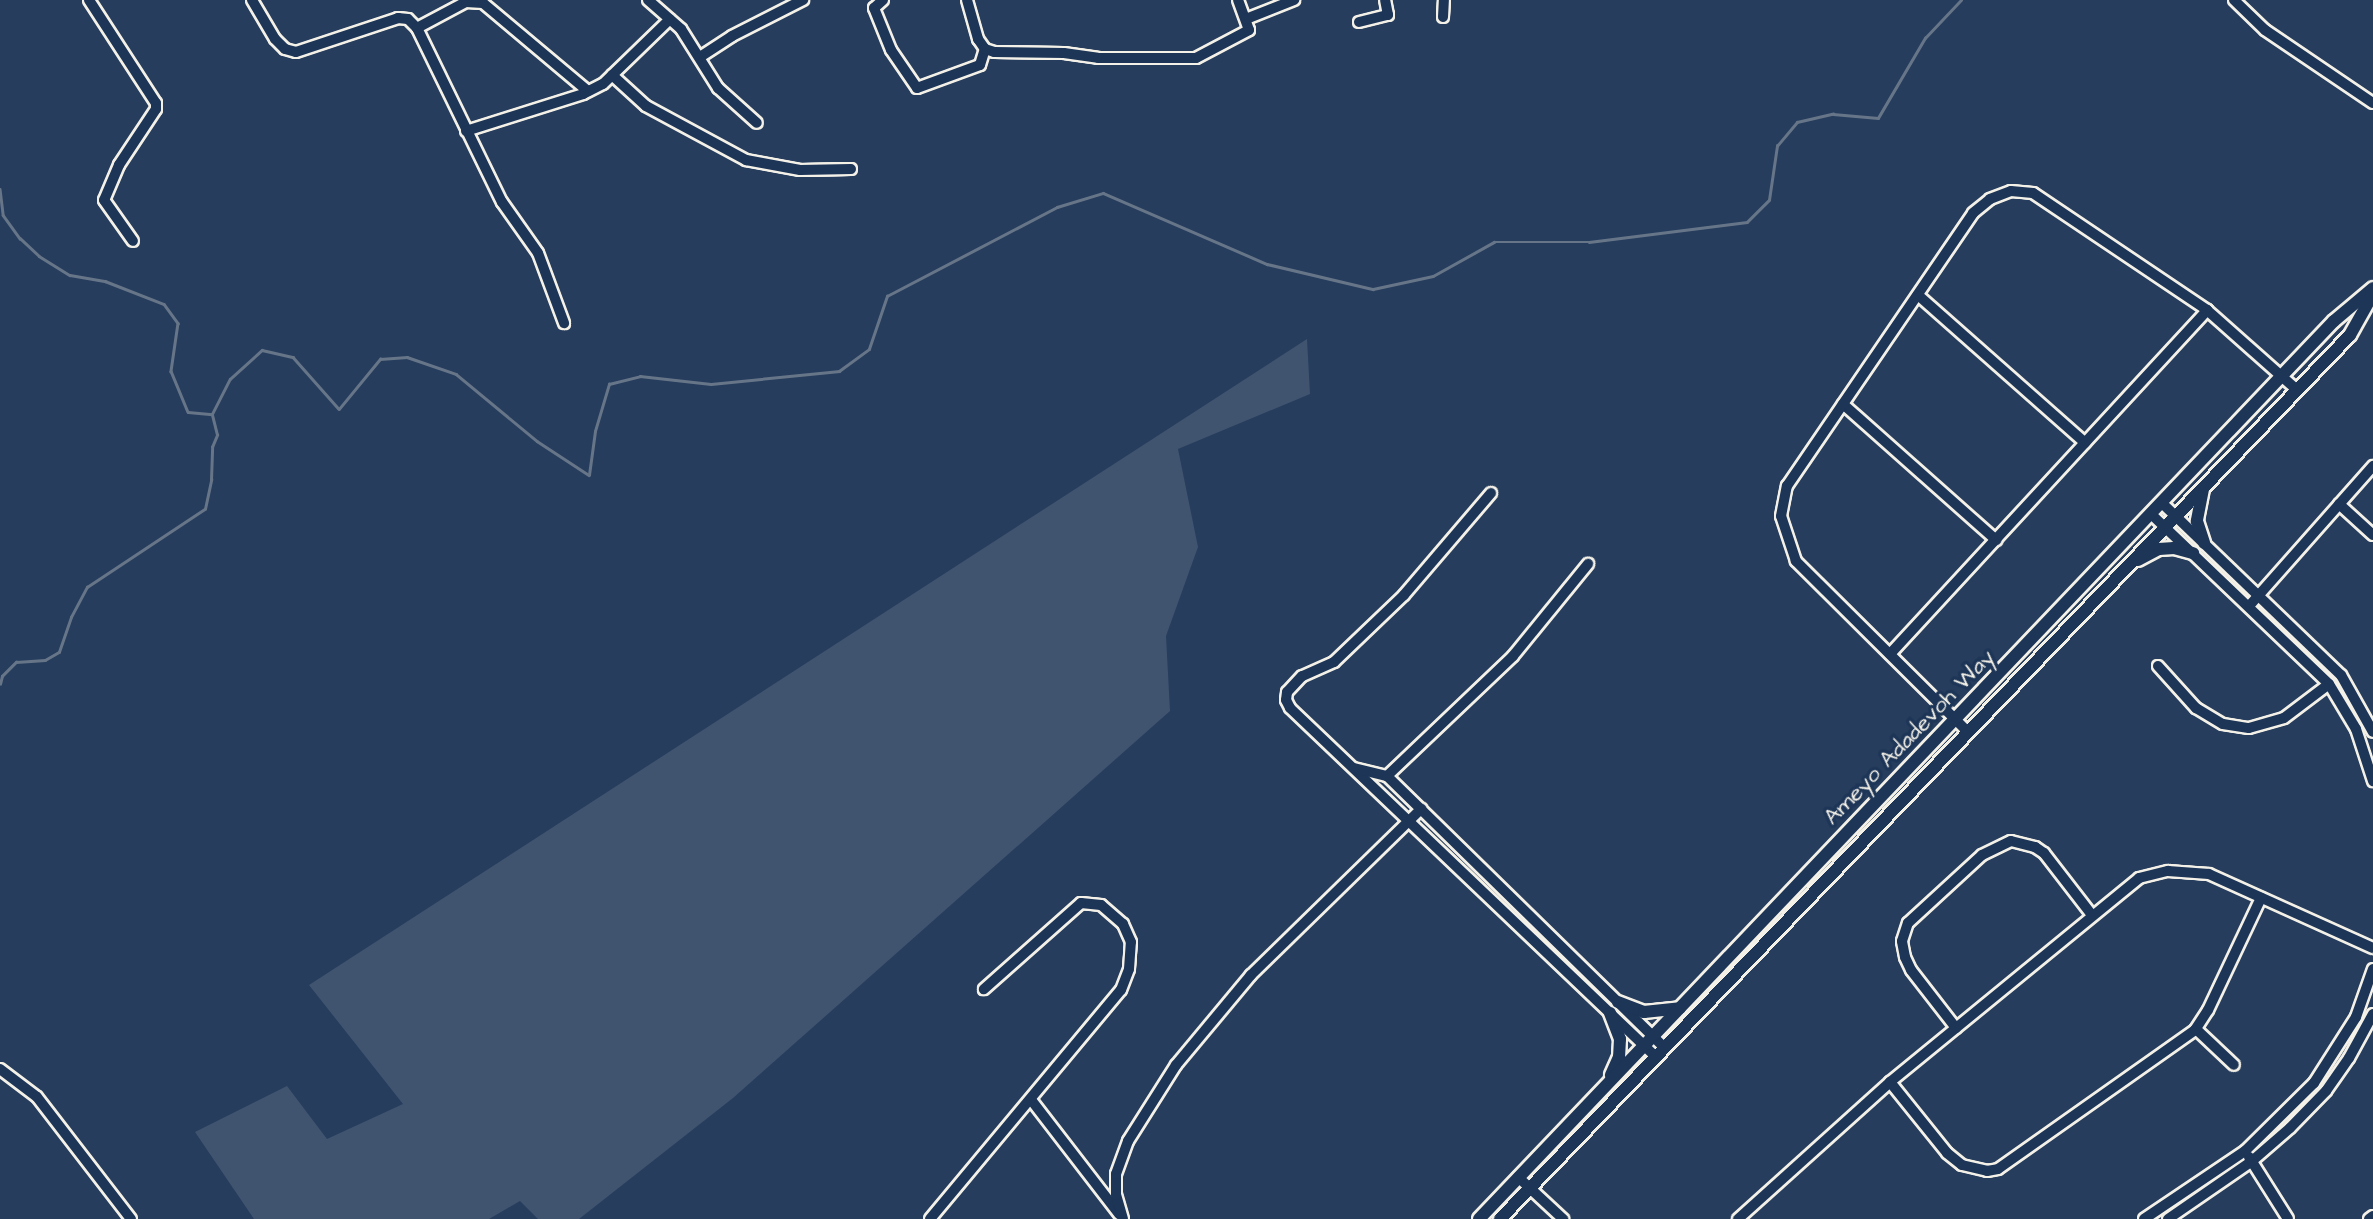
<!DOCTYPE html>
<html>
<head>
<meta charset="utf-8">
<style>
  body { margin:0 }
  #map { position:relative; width:2373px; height:1219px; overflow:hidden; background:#263d5d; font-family:"Architects Daughter",sans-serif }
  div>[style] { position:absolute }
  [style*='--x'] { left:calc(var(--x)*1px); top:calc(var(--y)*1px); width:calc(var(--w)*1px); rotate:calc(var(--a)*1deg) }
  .green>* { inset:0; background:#40546f }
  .stream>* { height:2.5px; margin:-1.25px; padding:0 1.25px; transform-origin:1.25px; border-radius:1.25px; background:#677588 }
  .roads { filter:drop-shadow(2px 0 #f4f1e8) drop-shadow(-2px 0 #f4f1e8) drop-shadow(0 2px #f4f1e8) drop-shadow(0 -2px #f4f1e8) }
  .minor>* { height:10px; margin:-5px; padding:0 5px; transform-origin:5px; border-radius:5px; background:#1d3557 }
  .tertiary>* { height:12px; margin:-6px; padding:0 6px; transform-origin:6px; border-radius:6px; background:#1d3557 }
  span { translate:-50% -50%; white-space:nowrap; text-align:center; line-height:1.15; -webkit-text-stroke:7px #1d3557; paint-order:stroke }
  .street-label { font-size:23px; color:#f4f1e8 }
</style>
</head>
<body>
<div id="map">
  <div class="green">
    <div style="clip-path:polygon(1307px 339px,1310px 394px,1178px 449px,1198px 547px,1166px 636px,1170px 711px,733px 1098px,579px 1219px,538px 1219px,520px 1201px,489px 1219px,254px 1219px,195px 1132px,287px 1086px,327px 1139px,403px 1104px,309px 985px)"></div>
  </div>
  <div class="stream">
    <div style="--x:0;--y:189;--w:26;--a:83"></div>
    <div style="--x:3;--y:215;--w:29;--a:54"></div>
    <div style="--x:20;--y:238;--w:26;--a:43"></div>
    <div style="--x:39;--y:256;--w:36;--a:32"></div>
    <div style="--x:70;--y:275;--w:36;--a:10"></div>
    <div style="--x:105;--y:281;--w:63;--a:21.3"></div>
    <div style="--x:164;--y:304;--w:24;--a:54"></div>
    <div style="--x:178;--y:323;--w:49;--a:98.3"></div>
    <div style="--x:171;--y:371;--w:44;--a:67.5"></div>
    <div style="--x:188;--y:412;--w:24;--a:5"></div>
    <div style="--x:212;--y:414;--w:39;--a:-63"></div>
    <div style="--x:230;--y:379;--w:43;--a:-42.2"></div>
    <div style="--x:262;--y:350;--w:32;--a:13"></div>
    <div style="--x:293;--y:357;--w:69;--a:48.5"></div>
    <div style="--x:339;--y:409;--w:65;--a:-50.6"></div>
    <div style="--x:380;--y:359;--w:27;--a:-4"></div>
    <div style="--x:407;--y:357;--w:52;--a:19.1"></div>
    <div style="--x:456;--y:374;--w:105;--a:39.6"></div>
    <div style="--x:537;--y:441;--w:62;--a:33.2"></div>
    <div style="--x:589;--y:475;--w:44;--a:-82.2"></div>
    <div style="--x:595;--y:431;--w:49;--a:-73.4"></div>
    <div style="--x:609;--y:384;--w:32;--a:-14"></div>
    <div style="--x:640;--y:376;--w:71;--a:6.4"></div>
    <div style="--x:711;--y:384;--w:129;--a:-5.8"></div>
    <div style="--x:839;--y:371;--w:37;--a:-36"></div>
    <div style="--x:869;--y:349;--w:56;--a:-71.2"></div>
    <div style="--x:887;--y:296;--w:192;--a:-27.6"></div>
    <div style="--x:1057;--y:207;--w:48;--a:-16.9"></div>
    <div style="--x:1103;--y:193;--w:179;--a:23.4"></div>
    <div style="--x:1267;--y:264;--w:109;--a:13.3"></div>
    <div style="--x:1373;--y:289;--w:61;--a:-12.2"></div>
    <div style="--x:1433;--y:276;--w:70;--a:-29.1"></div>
    <div style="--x:1494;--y:242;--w:95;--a:0"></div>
    <div style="--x:1589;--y:242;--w:159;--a:-7.2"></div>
    <div style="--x:1747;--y:222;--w:31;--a:-45"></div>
    <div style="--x:1769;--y:200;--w:55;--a:-81.6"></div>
    <div style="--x:1777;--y:146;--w:31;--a:-50"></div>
    <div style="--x:1797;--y:122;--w:37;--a:-13"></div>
    <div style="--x:1833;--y:114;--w:45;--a:5.1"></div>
    <div style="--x:1878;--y:118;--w:93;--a:-59.6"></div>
    <div style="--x:1925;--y:38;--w:52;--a:-46.5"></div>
    <div style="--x:0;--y:684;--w:8;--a:-76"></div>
    <div style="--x:2;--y:676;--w:20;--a:-45"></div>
    <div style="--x:16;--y:662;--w:29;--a:-4"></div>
    <div style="--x:45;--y:660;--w:16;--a:-30"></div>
    <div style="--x:59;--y:652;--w:37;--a:-71"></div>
    <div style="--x:71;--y:617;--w:34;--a:-62"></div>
    <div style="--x:87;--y:587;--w:141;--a:-33.5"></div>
    <div style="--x:205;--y:509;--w:30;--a:-78"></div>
    <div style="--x:211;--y:480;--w:33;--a:-88"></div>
    <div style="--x:212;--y:447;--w:13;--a:-67"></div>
    <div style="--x:217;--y:435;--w:21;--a:-104"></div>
  </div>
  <div class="roads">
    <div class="minor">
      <div style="--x:89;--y:0;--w:123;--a:57"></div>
      <div style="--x:156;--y:103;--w:6;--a:90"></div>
      <div style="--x:156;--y:109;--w:67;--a:123.5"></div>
      <div style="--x:119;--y:165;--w:38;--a:113"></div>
      <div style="--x:104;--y:200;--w:50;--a:54.7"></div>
      <div style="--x:252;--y:0;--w:45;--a:59.5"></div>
      <div style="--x:275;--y:39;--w:14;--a:45"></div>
      <div style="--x:285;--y:49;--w:11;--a:15"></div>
      <div style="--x:296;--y:52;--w:108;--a:-18.4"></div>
      <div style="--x:398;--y:18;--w:10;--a:6"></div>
      <div style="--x:408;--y:19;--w:13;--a:45"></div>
      <div style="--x:417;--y:28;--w:194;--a:64"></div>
      <div style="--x:502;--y:202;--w:62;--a:54.8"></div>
      <div style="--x:538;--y:253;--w:75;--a:69.6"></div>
      <div style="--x:648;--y:0;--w:44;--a:41.3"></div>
      <div style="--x:681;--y:29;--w:70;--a:57.9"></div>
      <div style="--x:718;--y:88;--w:52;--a:41.9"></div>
      <div style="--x:883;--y:0;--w:12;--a:138"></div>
      <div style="--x:874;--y:8;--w:45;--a:68"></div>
      <div style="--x:891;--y:50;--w:46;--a:55.6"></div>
      <div style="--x:917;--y:88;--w:67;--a:-20.1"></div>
      <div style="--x:980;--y:65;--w:17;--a:-73"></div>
      <div style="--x:967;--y:0;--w:41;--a:74.2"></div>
      <div style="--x:978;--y:39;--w:12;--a:55"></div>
      <div style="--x:985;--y:49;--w:9;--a:18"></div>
      <div style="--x:994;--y:52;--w:70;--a:0.8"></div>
      <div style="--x:1064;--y:53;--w:34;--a:8"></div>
      <div style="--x:1098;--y:58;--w:98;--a:0"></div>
      <div style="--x:1196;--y:58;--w:60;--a:-27.8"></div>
      <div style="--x:1249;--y:30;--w:32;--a:-110"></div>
      <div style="--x:2234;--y:0;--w:43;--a:44.1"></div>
      <div style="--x:2265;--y:30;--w:130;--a:34.1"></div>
      <div style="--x:1443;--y:17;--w:17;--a:-87"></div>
      <div style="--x:1246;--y:19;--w:52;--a:-21.6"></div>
      <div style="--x:1359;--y:22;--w:30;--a:-14"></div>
      <div style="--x:1388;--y:15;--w:15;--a:-101"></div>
      <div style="--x:417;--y:28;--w:55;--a:-28"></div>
      <div style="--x:466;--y:2;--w:17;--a:3"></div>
      <div style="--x:483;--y:3;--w:137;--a:40"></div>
      <div style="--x:700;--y:57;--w:38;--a:-33"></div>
      <div style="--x:732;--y:36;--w:80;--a:-26.9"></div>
      <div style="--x:612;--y:75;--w:46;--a:42.4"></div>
      <div style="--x:646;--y:106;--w:114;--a:28.4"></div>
      <div style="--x:746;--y:160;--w:55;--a:10.5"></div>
      <div style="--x:800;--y:170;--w:51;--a:-1.1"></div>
      <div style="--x:466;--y:131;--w:123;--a:-17.5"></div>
      <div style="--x:583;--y:94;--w:22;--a:-27"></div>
      <div style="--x:603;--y:84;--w:93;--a:-44.1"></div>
      <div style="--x:1918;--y:295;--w:223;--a:41.5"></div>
      <div style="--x:1843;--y:404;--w:205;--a:41.6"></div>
      <div style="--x:1491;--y:493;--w:134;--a:130.5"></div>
      <div style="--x:1404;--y:595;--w:97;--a:136.3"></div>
      <div style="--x:1334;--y:662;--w:35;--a:156"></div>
      <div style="--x:1302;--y:676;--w:22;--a:133"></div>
      <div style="--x:1287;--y:692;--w:8;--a:97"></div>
      <div style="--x:1286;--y:700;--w:9;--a:63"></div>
      <div style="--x:1290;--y:708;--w:506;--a:43.64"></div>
      <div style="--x:2162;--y:503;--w:248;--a:43.9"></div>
      <div style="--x:2341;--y:675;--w:65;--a:60.7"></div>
      <div style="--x:2339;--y:504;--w:46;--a:42.4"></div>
      <div style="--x:2151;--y:514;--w:246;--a:43.7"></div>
      <div style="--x:2329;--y:684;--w:52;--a:59"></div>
      <div style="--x:2356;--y:729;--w:55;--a:71.9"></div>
      <div style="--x:2250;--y:605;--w:186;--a:-48.5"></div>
      <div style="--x:1890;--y:654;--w:468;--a:-47.3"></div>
      <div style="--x:2158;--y:666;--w:57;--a:47.9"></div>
      <div style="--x:2196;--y:708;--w:31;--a:31"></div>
      <div style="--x:2223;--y:724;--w:26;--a:9"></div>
      <div style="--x:2249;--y:728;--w:36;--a:-16"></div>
      <div style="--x:2284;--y:718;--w:56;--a:-37.1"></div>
      <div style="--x:1968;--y:732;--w:243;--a:-135.2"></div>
      <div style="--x:1796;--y:561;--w:47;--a:-108.4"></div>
      <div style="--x:1781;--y:516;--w:31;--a:-79"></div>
      <div style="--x:1787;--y:486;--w:330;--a:-55.7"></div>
      <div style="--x:1973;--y:213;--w:22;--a:-39"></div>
      <div style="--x:1990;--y:199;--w:22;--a:-21"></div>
      <div style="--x:2011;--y:191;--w:22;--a:5"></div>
      <div style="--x:2033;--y:193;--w:210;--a:33.9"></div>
      <div style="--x:2207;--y:310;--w:120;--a:41.6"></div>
      <div style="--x:1354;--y:768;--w:34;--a:14"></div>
      <div style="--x:1387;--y:776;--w:389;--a:44.4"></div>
      <div style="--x:1387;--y:776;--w:174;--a:-43.6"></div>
      <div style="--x:1513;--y:656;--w:119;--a:-50.8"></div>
      <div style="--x:1956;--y:1028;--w:73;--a:-127.8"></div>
      <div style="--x:1911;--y:970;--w:14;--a:-115"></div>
      <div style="--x:1905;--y:957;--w:16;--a:-101"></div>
      <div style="--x:1902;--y:941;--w:19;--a:-72"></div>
      <div style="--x:1908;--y:923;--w:100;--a:-42.6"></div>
      <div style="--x:1982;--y:855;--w:32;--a:-26"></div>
      <div style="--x:2011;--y:841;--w:25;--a:14"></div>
      <div style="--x:2035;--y:847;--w:11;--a:34"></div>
      <div style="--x:2044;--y:853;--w:78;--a:52.3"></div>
      <div style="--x:2196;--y:1029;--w:52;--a:43.5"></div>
      <div style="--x:0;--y:1069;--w:46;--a:37.1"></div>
      <div style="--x:37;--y:1097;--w:154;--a:52.4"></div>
      <div style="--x:1890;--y:1082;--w:91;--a:51.2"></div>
      <div style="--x:1947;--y:1153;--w:19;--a:39"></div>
      <div style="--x:1962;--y:1165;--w:26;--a:13"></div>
      <div style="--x:1987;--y:1171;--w:11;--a:-10"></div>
      <div style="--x:1998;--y:1169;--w:241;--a:-35.2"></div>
      <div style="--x:2195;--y:1030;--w:24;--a:-57"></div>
      <div style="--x:2208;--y:1010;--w:124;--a:-64.7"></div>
      <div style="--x:1032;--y:1101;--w:143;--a:52.4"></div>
      <div style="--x:2249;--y:1157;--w:73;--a:57.8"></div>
      <div style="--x:1518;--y:1177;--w:62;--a:43"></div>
      <div style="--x:930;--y:1219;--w:298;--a:-50.2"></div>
      <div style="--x:1121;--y:990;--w:22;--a:-69"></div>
      <div style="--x:1129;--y:969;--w:27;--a:-86"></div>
      <div style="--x:1131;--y:942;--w:20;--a:-114"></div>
      <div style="--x:1123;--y:924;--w:29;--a:-139"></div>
      <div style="--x:1101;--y:905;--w:20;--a:-174"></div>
      <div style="--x:1081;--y:903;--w:130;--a:138.4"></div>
      <div style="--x:1123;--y:1219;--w:25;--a:-106"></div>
      <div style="--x:1116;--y:1195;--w:21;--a:-90"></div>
      <div style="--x:1116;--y:1174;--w:35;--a:-70"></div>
      <div style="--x:1128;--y:1141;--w:90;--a:-57.7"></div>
      <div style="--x:1176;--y:1065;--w:117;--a:-50.2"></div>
      <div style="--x:1251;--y:975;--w:238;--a:-44.3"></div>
      <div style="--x:1738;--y:1219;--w:205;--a:-42"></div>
      <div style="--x:1890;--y:1082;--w:322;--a:-39.3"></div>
      <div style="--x:2139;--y:878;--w:30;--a:-14"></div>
      <div style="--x:2168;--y:871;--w:41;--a:4.2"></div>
      <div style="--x:2209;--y:874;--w:180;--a:24.3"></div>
      <div style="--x:2144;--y:1219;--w:122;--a:-34"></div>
      <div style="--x:2245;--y:1151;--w:97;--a:-44.6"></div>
      <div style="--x:2314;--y:1083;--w:78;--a:-57.5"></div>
      <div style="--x:2356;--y:1017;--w:51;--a:-70.5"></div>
      <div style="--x:2168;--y:1219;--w:102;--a:-34.6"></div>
      <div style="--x:2252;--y:1161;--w:50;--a:-41"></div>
      <div style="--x:2290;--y:1128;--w:52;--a:-45.8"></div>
      <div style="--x:2326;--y:1091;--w:40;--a:-55.1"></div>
      <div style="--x:2349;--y:1058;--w:50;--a:-61.4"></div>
      <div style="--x:2369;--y:1219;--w:5;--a:-37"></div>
    </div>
    <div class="tertiary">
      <div style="--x:2203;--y:489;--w:33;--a:101"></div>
      <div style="--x:2197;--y:521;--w:23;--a:72"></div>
      <div style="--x:2138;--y:560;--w:24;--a:-28"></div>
      <div style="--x:2159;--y:549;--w:15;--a:-4"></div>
      <div style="--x:2174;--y:548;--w:20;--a:15"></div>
      <div style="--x:1618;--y:1002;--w:28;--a:21"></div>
      <div style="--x:1644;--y:1012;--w:36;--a:-6"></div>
      <div style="--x:1610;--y:1013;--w:28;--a:69"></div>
      <div style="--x:1620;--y:1039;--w:18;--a:93"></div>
      <div style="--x:1619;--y:1057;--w:20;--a:114"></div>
      <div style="--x:1479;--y:1219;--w:1240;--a:-46.41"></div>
      <div style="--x:2334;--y:321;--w:51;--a:-40.2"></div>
      <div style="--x:1500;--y:1219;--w:1226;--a:-46.12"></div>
      <div style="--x:2350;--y:335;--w:47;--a:-60.7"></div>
    </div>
  </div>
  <div class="street-label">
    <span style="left:1909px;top:737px;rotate:-46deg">Ameyo Adadevoh Way</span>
  </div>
</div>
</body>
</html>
